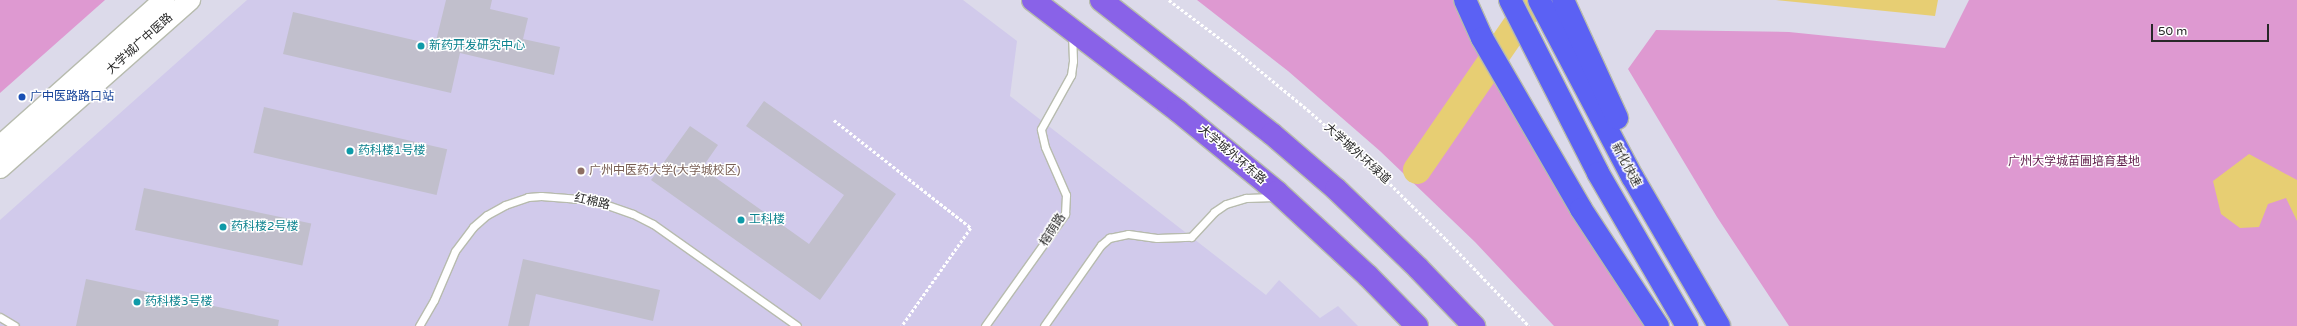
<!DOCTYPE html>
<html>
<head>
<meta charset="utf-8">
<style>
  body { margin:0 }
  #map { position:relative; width:2297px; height:326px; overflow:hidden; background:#dcdaea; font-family:"Varela Round","Noto Sans SC",sans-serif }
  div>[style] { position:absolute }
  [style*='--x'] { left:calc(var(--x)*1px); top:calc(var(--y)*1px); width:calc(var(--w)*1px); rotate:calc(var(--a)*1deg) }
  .education>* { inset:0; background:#d1caeb }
  .green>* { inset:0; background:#de99d1 }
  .water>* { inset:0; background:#e7ce73 }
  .river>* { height:28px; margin:-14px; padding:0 14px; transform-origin:14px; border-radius:14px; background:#e7ce73 }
  .building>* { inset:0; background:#c1bfcc; transform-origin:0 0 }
  .path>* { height:2.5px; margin-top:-1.25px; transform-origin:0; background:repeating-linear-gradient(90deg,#fff 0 3px,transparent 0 5px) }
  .roads { filter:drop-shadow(1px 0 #b7bbae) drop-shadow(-1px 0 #b7bbae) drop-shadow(0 1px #b7bbae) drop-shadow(0 -1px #b7bbae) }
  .lane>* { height:7px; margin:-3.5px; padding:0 3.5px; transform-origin:3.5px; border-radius:3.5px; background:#fff }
  .secondary>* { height:20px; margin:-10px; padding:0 10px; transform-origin:10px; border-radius:10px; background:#fff }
  .primary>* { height:22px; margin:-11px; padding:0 11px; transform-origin:11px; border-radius:11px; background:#8962e8 }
  .highway>* { height:22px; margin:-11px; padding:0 11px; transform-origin:11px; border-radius:11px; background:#5b61f4 }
  .dots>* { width:11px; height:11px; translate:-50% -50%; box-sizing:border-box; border:2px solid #fff; border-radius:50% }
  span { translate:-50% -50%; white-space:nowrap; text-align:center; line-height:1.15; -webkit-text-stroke:3px #fff; paint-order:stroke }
  .street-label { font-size:12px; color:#282828 }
  .culture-label { font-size:12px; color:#0d838f }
  .left { translate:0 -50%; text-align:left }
  .transit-label { font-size:12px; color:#164399 }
  .park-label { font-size:12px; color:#601d4b }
  .education-label { font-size:12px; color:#785e54 }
  .scale { position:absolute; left:2151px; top:24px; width:118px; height:18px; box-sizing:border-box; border:2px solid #282828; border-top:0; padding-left:5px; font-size:12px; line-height:14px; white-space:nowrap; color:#282828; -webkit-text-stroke:3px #fff; paint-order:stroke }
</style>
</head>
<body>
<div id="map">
  <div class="education">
    <div style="clip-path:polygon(247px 0,963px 0,1017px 41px,1010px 96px,1266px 295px,1279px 280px,1320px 318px,1338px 306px,1358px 326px,0 326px,0 220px)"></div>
  </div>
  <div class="green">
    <div style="clip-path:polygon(0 0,105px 0,0 93px)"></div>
    <div style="clip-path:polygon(1197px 0,1469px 0,1644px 326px,1554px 326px,1475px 242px,1380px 151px,1288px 71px)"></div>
    <div style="clip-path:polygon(1969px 0,2297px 0,2297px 326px,1789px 326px,1717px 217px,1628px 69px,1656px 30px,1789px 32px,1945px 48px)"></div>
  </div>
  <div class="water">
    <div style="clip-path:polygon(1776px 0,1938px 0,1935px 16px)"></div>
    <div style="clip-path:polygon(2249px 154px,2297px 180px,2297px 221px,2286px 198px,2268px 204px,2259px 227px,2240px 228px,2221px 214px,2213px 181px)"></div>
  </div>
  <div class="river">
    <div style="--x:1417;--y:170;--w:206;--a:-55.5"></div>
  </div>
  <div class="building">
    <div style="clip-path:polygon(446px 0,492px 0,490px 9px,528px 18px,523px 39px,560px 47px,554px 75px,460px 53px,451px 93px,283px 54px,293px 12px,435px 45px)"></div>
    <div style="clip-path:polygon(764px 101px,896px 194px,820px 300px,651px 180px,690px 126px,718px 145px,702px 168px,809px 244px,844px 195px,746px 126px)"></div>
    <div style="left:264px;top:107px;width:188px;height:47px;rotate:13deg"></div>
    <div style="left:144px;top:188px;width:171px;height:43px;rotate:12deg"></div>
    <div style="clip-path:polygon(523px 259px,660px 290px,653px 321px,536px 294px,529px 326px,508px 326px)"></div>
    <div style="clip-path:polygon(86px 279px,279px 320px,278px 326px,76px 326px)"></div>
  </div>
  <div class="path">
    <div style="--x:1169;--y:0;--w:81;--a:37"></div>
    <div style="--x:1234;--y:49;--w:96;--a:39.5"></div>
    <div style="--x:1308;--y:110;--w:91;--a:41.4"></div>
    <div style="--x:1376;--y:170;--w:98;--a:44.6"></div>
    <div style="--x:1446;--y:239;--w:120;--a:46.3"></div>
    <div style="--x:834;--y:120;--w:174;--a:38.2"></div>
    <div style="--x:971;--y:228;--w:120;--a:125.1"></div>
  </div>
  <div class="roads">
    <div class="lane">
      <div style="--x:0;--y:317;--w:17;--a:31"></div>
      <div style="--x:419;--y:326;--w:30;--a:-60"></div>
      <div style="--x:434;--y:300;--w:53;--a:-66.8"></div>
      <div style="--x:455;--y:251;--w:30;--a:-53"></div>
      <div style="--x:473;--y:227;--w:18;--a:-41"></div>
      <div style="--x:487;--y:215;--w:21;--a:-29"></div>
      <div style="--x:505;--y:205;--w:24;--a:-19"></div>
      <div style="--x:528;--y:197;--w:13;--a:-4"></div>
      <div style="--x:541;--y:196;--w:52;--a:4.4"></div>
      <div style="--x:593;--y:200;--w:42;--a:19.3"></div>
      <div style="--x:633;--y:214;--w:22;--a:27"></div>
      <div style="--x:653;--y:224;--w:176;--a:35.3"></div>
      <div style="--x:985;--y:326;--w:138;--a:-54.5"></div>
      <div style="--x:1065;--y:214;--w:19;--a:-87"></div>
      <div style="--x:1066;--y:195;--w:52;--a:-113.6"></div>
      <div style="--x:1045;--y:147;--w:18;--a:-103"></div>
      <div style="--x:1041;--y:129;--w:62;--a:-60.9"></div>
      <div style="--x:1071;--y:75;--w:14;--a:-82"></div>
      <div style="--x:1073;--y:61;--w:26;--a:-92"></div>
      <div style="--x:1044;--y:326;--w:99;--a:-54.9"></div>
      <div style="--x:1101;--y:245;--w:11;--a:-41"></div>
      <div style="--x:1109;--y:238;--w:19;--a:-12"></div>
      <div style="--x:1128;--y:234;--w:29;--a:8"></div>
      <div style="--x:1157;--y:238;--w:34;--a:-2"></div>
      <div style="--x:1191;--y:237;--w:34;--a:-47"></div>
      <div style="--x:1214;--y:212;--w:14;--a:-34"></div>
      <div style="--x:1226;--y:204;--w:21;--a:-17"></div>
      <div style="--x:1246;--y:198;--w:28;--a:-2"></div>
    </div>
    <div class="secondary">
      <div style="--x:0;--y:146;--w:220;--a:-41.7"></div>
      <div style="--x:0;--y:168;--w:254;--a:-41.5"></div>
    </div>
    <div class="primary">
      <div style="--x:1033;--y:0;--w:183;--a:37.4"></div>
      <div style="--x:1178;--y:111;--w:128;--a:39.3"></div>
      <div style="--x:1277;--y:192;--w:124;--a:42.7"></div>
      <div style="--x:1368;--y:276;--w:70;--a:45.6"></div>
      <div style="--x:1101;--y:0;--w:217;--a:38.1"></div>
      <div style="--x:1272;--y:134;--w:84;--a:40.7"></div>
      <div style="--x:1336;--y:189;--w:114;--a:43.9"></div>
      <div style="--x:1418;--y:268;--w:81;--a:46"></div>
    </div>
    <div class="highway">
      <div style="--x:1465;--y:0;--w:42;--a:65.9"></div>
      <div style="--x:1482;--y:38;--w:198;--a:59.9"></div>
      <div style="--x:1581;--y:209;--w:140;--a:56.7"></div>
      <div style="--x:1510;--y:0;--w:194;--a:63"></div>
      <div style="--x:1598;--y:173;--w:177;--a:59.8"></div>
      <div style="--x:1539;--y:0;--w:201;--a:62.2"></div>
      <div style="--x:1633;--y:178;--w:171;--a:59.8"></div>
      <div style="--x:1563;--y:0;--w:130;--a:65.4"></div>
    </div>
  </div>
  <div class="dots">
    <div style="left:421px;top:46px;background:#0f9aa8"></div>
    <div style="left:22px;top:97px;background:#1a4fb4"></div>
    <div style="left:350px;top:151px;background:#0f9aa8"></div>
    <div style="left:581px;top:171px;background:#8d6e63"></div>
    <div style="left:741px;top:220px;background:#0f9aa8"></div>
    <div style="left:223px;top:227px;background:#0f9aa8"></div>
    <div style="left:137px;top:302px;background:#0f9aa8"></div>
  </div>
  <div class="street-label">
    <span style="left:140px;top:44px;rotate:-42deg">大学城广中医路</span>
    <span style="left:1357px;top:154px;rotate:42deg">大学城外环绿道</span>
    <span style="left:1232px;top:155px;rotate:40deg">大学城外环东路</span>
    <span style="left:1626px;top:165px;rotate:62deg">新化快速</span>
    <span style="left:592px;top:202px;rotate:13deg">红棉路</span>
    <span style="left:1053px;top:230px;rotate:-57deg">榕荫路</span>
  </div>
  <div class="culture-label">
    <span class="left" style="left:429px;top:46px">新药开发研究中心</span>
    <span class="left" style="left:358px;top:151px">药科楼1号楼</span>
    <span class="left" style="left:749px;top:220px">工科楼</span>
    <span class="left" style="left:231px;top:227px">药科楼2号楼</span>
    <span class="left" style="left:145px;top:302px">药科楼3号楼</span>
  </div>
  <div class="transit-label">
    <span class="left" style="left:30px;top:97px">广中医路路口站</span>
  </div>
  <div class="park-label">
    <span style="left:2074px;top:162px">广州大学城苗圃培育基地</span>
  </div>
  <div class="education-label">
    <span class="left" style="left:589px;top:171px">广州中医药大学(大学城校区)</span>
  </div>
  <div class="scale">50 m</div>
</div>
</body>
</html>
